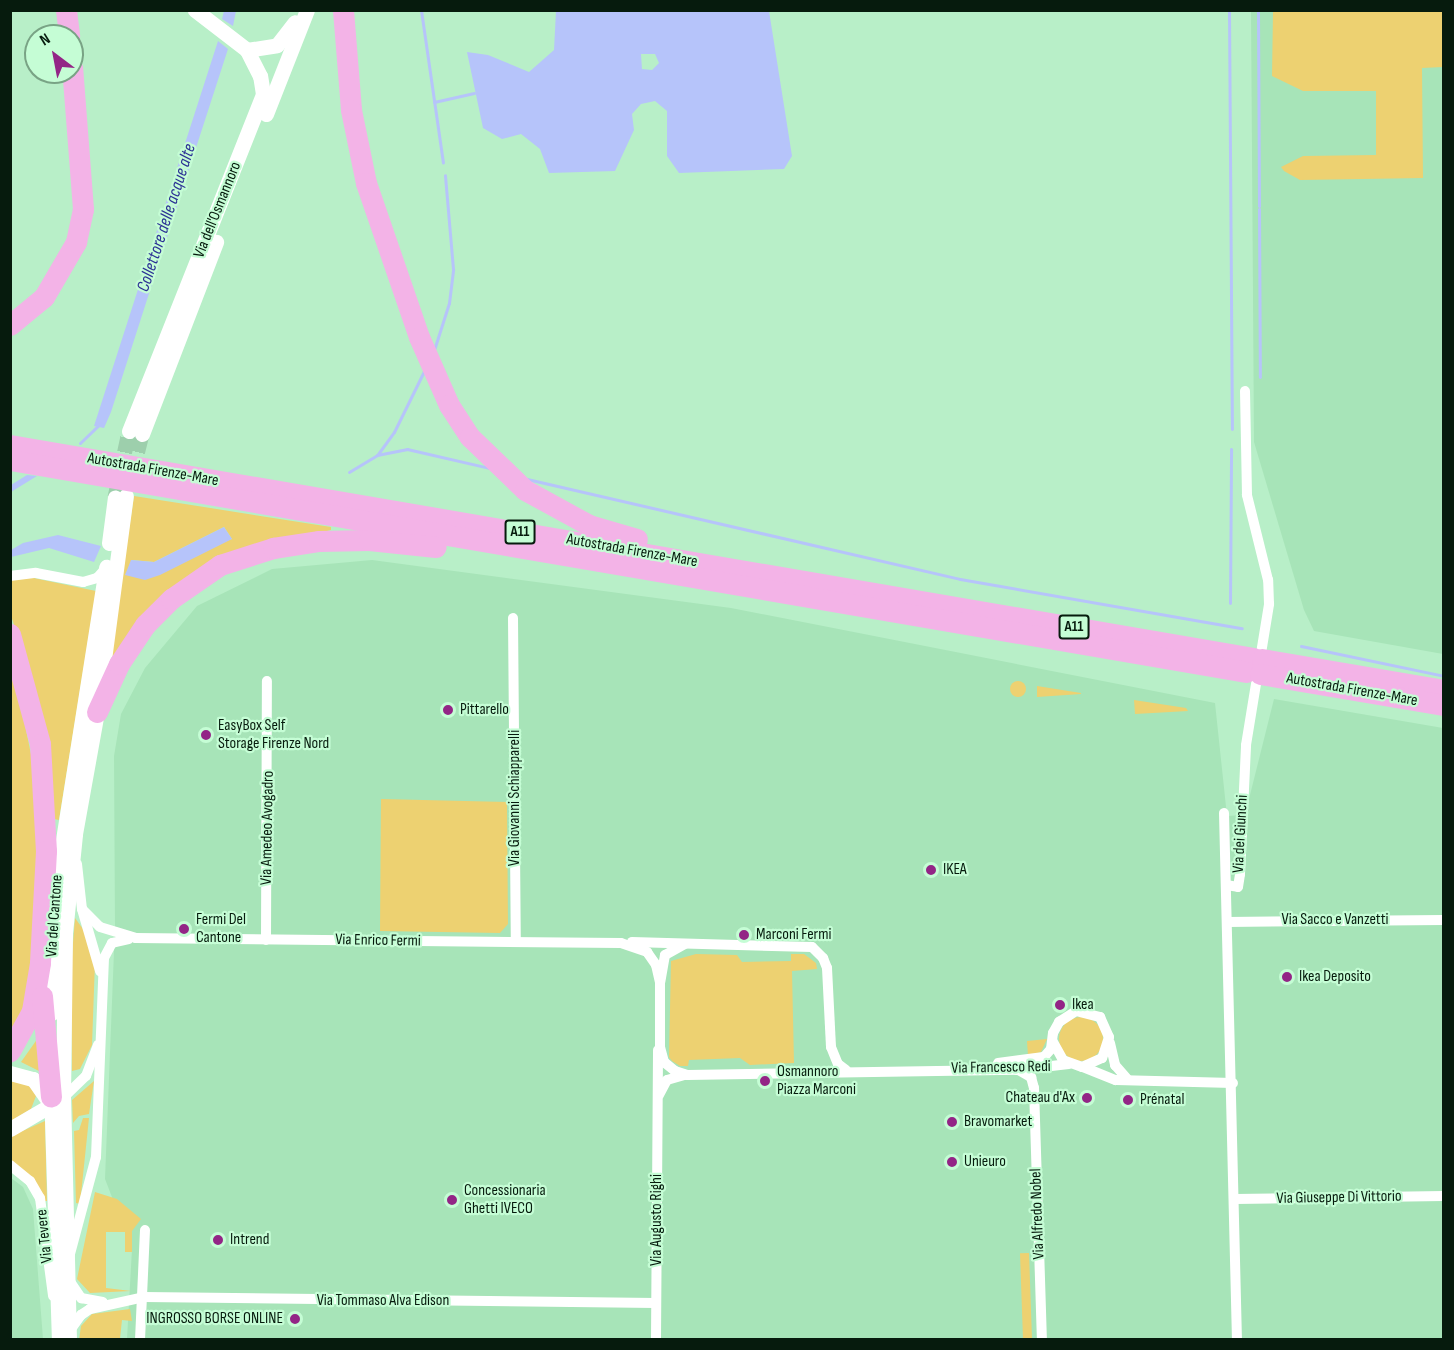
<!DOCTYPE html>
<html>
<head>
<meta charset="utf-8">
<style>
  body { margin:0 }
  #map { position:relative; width:1454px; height:1350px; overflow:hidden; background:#b8efc8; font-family:"Sofia Sans Condensed",sans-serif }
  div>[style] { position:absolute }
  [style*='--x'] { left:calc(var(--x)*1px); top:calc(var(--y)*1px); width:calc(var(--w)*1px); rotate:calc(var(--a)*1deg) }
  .built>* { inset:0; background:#a7e4b8 }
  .green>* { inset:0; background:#edd171; transform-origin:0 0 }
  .round { border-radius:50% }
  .water>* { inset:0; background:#b6c4fa }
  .stream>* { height:3px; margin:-1.5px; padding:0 1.5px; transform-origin:1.5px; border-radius:1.5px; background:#b6c4fa }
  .secondary-tunnel>* { height:15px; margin-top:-7.5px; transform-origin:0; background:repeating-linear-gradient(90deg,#9dcfac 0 15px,transparent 0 23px) }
  .street>* { height:10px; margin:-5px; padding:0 5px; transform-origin:5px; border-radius:5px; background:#fff }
  .secondary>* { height:15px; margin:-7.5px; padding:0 7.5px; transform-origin:7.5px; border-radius:7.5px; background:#fff }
  .highway>* { height:21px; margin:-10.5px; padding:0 10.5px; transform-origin:10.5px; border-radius:10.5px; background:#f3b3e7 }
  .dots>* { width:16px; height:16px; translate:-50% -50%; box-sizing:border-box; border:3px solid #c5fdd5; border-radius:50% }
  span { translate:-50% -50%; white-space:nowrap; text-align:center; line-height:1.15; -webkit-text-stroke:4.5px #c5fdd5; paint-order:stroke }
  .shield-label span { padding:2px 4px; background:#c5fdd5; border:2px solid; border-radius:4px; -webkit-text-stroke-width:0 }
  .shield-label { font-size:15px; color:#061b0d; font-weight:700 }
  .street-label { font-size:16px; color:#061b0d }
  .poi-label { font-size:16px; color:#061b0d }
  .left { translate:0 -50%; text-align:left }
  .right { translate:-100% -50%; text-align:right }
  .water-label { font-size:18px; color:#2c3295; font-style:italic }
  .frame { position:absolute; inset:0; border:12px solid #061b0d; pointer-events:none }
  .north { position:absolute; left:24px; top:24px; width:60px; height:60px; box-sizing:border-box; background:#c5fdd5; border:2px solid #79a385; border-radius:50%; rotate:328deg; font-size:16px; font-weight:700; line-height:24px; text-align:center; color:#061b0d }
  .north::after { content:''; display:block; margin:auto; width:21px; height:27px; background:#932586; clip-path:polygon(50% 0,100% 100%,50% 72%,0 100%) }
</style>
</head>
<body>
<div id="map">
  <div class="built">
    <div style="clip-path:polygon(1251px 11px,1443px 11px,1443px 654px,1314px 631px,1304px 610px,1254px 442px)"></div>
    <div style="clip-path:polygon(372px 560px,731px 608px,1215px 703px,1227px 816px,1245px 815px,1274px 699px,1443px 728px,1443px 1339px,127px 1339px,132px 1249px,105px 1179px,115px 926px,114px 756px,121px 714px,145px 668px,197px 606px,272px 569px)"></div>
    <div style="clip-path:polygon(11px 1178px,23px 1187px,33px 1209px,43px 1339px,11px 1339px)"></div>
  </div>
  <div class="green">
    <div style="clip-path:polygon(1273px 11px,1443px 11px,1443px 67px,1422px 68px,1423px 178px,1300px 180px,1284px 171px,1281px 167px,1303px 156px,1376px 155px,1376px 91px,1303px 91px,1272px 76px)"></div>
    <div style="clip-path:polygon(evenodd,134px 496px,331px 527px,331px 530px,241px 551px,109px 664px,134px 496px,224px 527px,232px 539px,126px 575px,132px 560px,154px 562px,224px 527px)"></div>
    <div style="clip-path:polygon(24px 576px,96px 591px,59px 820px,54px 819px,28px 665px,11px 616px,11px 580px)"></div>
    <div style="clip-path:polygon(10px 652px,41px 803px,30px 996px,10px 1041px)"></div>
    <div class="round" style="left:1010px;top:681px;width:16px;height:16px"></div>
    <div style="clip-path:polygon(1037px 686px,1081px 693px,1081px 694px,1037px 697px)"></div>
    <div style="clip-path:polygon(1134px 700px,1186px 708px,1188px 711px,1135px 714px)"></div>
    <div style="clip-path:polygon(381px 799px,507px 802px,508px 924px,500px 933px,380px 931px)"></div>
    <div style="clip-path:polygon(75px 918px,83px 929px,95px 962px,92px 1045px,80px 1069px,72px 1071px,71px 968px)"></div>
    <div style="clip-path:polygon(696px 954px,737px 955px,742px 962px,791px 961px,791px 954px,804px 954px,816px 963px,817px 969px,792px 971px,794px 1063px,750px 1065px,740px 1058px,689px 1060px,688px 1066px,680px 1066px,672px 1061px,669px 1057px,671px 961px)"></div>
    <div class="round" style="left:1059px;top:1017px;width:44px;height:44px"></div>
    <div style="clip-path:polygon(38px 1038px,39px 1071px,21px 1062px)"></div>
    <div style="clip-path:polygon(1047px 1039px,1041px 1052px,1028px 1056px,1027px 1041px)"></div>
    <div style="clip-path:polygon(11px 1079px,26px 1079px,36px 1096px,31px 1109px,11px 1121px)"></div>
    <div style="clip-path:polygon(94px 1081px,89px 1114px,79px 1116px,73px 1123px,72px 1100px)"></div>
    <div style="clip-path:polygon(83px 1118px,89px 1118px,80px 1204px,76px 1203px,74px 1131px,79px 1130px)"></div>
    <div style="clip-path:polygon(45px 1121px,47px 1201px,45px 1201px,34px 1180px,11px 1161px,11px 1136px)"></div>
    <div style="clip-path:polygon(95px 1192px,117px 1199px,141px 1219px,132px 1231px,132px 1252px,125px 1252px,125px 1232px,106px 1232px,106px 1288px,131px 1291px,90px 1293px,77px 1279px)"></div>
    <div style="left:1029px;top:1253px;width:86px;height:9px;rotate:88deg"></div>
    <div style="clip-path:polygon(130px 1309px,132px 1321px,122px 1320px,120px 1339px,79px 1340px,81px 1326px,92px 1314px)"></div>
  </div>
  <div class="water">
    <div style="clip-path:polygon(224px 11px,236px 11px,233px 26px,222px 19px)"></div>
    <div style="clip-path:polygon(evenodd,556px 11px,769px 11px,792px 156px,784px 169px,679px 173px,667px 156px,667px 111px,655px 101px,641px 104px,632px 114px,634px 130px,615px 171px,549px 173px,540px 149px,521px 134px,502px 139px,483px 128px,467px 52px,488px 55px,529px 72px,554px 50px,556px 11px,641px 54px,655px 54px,659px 63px,652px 70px,642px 69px,641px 54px)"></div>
    <div style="clip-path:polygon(218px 41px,228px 49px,171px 225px,111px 412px,104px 428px,94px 426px)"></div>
    <div style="clip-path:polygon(27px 475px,37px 476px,11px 492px,11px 485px)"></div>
    <div style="clip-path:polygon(224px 527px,232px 539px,160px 575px,145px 580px,125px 575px,131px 560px,154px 562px)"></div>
    <div style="clip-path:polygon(58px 535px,101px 546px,94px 562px,49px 548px,11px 557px,11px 550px,23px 543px)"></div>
  </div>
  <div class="stream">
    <div style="--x:421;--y:10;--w:154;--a:81.8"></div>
    <div style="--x:1229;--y:10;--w:419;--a:89.6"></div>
    <div style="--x:1258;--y:10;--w:196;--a:89.7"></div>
    <div style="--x:434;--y:102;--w:41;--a:-12.7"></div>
    <div style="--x:1259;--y:209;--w:168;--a:89.7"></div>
    <div style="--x:434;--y:350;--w:49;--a:-72.3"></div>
    <div style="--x:449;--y:303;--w:34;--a:-83"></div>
    <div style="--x:453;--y:269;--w:94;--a:-94.9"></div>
    <div style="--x:80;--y:443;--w:28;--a:-44"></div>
    <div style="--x:378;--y:454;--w:27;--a:-54"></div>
    <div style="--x:394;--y:432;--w:68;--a:-63.8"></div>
    <div style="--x:349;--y:472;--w:33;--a:-31"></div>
    <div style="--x:377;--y:455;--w:31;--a:-11"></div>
    <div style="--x:407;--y:449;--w:84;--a:13"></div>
    <div style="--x:527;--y:479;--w:444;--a:13"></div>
    <div style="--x:960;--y:579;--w:286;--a:9.9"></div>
    <div style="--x:1230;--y:603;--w:154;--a:-89.6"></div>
    <div style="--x:1301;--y:646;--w:146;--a:11.8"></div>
  </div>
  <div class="secondary-tunnel">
    <div style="--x:132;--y:474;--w:41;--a:-76"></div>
    <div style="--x:115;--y:497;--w:67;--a:-78"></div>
  </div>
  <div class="street">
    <div style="--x:10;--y:576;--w:26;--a:-7"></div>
    <div style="--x:36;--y:573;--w:48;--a:10.8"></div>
    <div style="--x:83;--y:582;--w:15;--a:-16"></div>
    <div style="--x:97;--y:578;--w:12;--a:-48"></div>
    <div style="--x:513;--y:618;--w:324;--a:89.5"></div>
    <div style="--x:1224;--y:813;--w:527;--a:88.59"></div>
    <div style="--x:77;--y:864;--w:45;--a:83.7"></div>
    <div style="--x:82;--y:909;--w:65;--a:73.8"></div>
    <div style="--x:1226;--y:885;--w:12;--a:9"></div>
    <div style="--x:1238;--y:887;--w:13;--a:-81"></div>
    <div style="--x:1240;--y:874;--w:129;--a:-87.3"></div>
    <div style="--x:1246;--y:745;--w:143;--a:-80.7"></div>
    <div style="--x:1269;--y:604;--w:24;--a:-92"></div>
    <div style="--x:1268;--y:580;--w:88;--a:-103.9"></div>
    <div style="--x:1247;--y:495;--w:104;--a:-91.1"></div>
    <div style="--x:82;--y:909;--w:25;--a:45"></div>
    <div style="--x:100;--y:927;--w:37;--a:17"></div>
    <div style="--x:135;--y:938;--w:486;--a:0.6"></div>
    <div style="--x:621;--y:943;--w:28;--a:19"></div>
    <div style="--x:647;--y:952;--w:16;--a:55"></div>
    <div style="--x:656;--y:965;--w:17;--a:77"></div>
    <div style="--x:1227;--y:922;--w:217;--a:-0.5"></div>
    <div style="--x:266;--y:940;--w:259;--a:-89.8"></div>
    <div style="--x:632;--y:942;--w:180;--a:1.6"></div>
    <div style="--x:812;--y:947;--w:16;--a:45"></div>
    <div style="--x:823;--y:958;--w:11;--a:68"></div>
    <div style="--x:827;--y:968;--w:79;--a:87.1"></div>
    <div style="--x:831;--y:1047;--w:18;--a:68"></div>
    <div style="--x:838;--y:1064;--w:10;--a:37"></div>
    <div style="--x:685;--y:944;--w:23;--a:151"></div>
    <div style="--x:665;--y:955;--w:27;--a:100"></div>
    <div style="--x:660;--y:982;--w:65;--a:90"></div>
    <div style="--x:660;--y:1047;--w:16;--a:75"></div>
    <div style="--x:664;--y:1062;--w:14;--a:39"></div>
    <div style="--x:675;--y:1071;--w:13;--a:18"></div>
    <div style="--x:687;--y:1075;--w:330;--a:-0.9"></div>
    <div style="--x:1017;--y:1070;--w:52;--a:-6.6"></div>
    <div style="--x:1110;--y:1043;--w:23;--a:77"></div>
    <div style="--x:1115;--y:1065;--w:18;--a:49"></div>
    <div style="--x:998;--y:1063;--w:46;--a:-7.4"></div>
    <div style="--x:1044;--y:1057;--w:11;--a:-49"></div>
    <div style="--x:1051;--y:1049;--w:16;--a:-83"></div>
    <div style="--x:1053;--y:1033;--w:13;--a:-61"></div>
    <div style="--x:1059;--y:1022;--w:20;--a:-33"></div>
    <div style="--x:1076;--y:1011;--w:25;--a:14"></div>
    <div style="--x:1100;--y:1017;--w:22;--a:66"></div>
    <div style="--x:1109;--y:1037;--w:22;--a:108"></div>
    <div style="--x:1102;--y:1058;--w:22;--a:156"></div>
    <div style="--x:1082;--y:1067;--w:20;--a:-160"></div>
    <div style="--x:1063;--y:1060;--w:21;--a:-119"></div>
    <div style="--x:1083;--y:1067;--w:35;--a:22"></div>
    <div style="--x:1116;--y:1080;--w:117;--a:1.5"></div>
    <div style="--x:1020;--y:1071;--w:13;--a:29"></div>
    <div style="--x:1031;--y:1077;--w:11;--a:75"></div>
    <div style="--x:1034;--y:1088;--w:252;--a:88.2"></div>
    <div style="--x:659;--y:1095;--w:17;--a:-62"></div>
    <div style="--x:667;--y:1080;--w:19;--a:-16"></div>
    <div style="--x:63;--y:1098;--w:32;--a:-44"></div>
    <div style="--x:86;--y:1076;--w:33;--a:-69"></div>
    <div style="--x:10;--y:1165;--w:26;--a:39"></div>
    <div style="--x:30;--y:1181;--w:20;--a:60"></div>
    <div style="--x:40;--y:1198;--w:99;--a:82.4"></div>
    <div style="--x:1235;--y:1199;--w:209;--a:-0.8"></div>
    <div style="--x:70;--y:1254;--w:100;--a:-75"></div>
    <div style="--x:96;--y:1157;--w:199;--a:-87.7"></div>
    <div style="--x:104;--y:958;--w:17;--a:-62"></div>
    <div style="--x:112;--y:943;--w:17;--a:-13"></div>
    <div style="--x:69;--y:1280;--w:22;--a:56"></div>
    <div style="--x:81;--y:1298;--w:22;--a:10"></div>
    <div style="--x:69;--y:1332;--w:21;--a:-55"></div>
    <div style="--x:81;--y:1315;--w:11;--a:-34"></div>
    <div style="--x:90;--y:1309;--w:55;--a:-12.5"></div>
    <div style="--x:144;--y:1297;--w:512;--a:0.67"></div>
    <div style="--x:140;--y:1340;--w:110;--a:-87.4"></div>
    <div style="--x:656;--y:1340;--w:290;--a:-89.6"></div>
  </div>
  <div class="secondary">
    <div style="--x:247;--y:50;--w:30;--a:-9"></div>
    <div style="--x:277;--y:45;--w:29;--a:-52"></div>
    <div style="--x:266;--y:114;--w:112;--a:-68.5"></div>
    <div style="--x:129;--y:431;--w:363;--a:-68.3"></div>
    <div style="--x:263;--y:94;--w:18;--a:-99"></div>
    <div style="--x:260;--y:76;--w:29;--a:-117"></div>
    <div style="--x:247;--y:50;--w:66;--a:-142.4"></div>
    <div style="--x:142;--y:434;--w:206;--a:-68.9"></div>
    <div style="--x:109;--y:543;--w:46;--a:-82.6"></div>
    <div style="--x:52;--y:1013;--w:84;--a:-89.3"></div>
    <div style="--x:53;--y:929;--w:64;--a:-84.6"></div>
    <div style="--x:59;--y:865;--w:302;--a:-81"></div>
    <div style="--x:10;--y:1073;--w:24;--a:15"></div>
    <div style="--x:33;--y:1079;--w:32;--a:55"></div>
    <div style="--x:51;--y:1088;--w:252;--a:88.2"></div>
    <div style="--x:10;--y:1129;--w:56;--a:-30.3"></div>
    <div style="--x:69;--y:1340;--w:242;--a:-91.4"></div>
    <div style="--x:63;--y:1098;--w:165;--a:-89.3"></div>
    <div style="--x:65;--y:933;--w:100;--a:-84.2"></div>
    <div style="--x:75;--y:834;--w:124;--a:-79.8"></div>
    <div style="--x:97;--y:712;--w:218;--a:-82.4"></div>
  </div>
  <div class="highway">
    <div style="--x:66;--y:10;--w:26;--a:83"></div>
    <div style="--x:343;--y:10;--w:100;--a:85.4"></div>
    <div style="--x:351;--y:110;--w:75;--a:78.4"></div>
    <div style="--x:366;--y:183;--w:163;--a:71"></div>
    <div style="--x:419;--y:337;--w:74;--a:66.2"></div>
    <div style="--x:449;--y:405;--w:38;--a:57"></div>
    <div style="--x:470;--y:437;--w:76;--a:43.9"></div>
    <div style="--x:525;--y:490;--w:73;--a:28.7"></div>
    <div style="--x:589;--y:525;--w:50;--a:16.3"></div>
    <div style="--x:10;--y:325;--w:44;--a:-39.5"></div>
    <div style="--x:44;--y:297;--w:64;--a:-59.8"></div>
    <div style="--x:76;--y:242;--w:34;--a:-78"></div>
    <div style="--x:83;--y:209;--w:142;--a:-94.4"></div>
    <div style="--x:10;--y:445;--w:1262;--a:9.72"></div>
    <div style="--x:10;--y:460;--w:1254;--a:9.73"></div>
    <div style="--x:10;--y:634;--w:114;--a:74.7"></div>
    <div style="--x:40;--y:744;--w:107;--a:86.8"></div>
    <div style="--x:46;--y:851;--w:112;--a:93.1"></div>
    <div style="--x:40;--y:963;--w:49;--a:99.5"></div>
    <div style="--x:32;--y:1011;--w:46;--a:118.8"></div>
    <div style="--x:1262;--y:659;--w:185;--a:9.7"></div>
    <div style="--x:1260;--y:674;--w:187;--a:9.6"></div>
    <div style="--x:97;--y:712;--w:53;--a:-65.4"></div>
    <div style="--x:119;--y:664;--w:47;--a:-56.3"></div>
    <div style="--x:145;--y:625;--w:37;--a:-45"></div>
    <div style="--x:171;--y:599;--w:60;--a:-34.8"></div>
    <div style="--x:220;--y:565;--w:56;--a:-17.8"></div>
    <div style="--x:273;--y:548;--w:47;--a:-8.7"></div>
    <div style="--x:319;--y:541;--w:50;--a:-1.1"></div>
    <div style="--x:369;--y:540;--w:67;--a:6"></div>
    <div style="--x:42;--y:996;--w:101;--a:84.9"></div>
  </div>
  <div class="dots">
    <div style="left:448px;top:710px;background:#932586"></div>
    <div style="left:206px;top:735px;background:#932586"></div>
    <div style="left:931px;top:870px;background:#932586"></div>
    <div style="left:184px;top:929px;background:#932586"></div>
    <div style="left:744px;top:935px;background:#932586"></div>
    <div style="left:1287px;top:977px;background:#932586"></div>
    <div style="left:1060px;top:1005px;background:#932586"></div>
    <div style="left:765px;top:1081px;background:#932586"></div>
    <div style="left:1087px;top:1098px;background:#932586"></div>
    <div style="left:1128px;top:1100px;background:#932586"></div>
    <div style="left:952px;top:1122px;background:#932586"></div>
    <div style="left:952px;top:1162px;background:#932586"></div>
    <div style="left:452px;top:1200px;background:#932586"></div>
    <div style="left:218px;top:1240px;background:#932586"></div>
    <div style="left:295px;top:1319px;background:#932586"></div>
  </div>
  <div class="shield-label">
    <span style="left:520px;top:532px">A11</span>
    <span style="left:1074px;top:627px">A11</span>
  </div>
  <div class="street-label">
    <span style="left:218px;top:210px;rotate:-68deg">Via dell'Osmannoro</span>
    <span style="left:153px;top:470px;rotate:10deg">Autostrada Firenze-Mare</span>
    <span style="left:632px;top:551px;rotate:10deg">Autostrada Firenze-Mare</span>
    <span style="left:1352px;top:690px;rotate:10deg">Autostrada Firenze-Mare</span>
    <span style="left:515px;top:798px;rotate:-90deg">Via Giovanni Schiapparelli</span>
    <span style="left:268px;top:828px;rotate:-89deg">Via Amedeo Avogadro</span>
    <span style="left:1241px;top:834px;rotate:-87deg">Via dei Giunchi</span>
    <span style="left:55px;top:916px;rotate:-86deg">Via del Cantone</span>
    <span style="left:1335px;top:920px">Via Sacco e Vanzetti</span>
    <span style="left:378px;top:941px;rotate:1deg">Via Enrico Fermi</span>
    <span style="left:1001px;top:1068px;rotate:-1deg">Via Francesco Redi</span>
    <span style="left:1339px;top:1198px;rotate:-1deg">Via Giuseppe Di Vittorio</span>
    <span style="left:1038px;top:1214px;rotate:-92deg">Via Alfredo Nobel</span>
    <span style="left:657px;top:1220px;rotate:-90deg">Via Augusto Righi</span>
    <span style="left:45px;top:1236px;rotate:-96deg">Via Tevere</span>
    <span style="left:383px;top:1301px">Via Tommaso Alva Edison</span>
  </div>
  <div class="poi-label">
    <span class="left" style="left:460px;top:710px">Pittarello</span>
    <span class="left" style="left:218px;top:735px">EasyBox Self<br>Storage Firenze Nord</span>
    <span class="left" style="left:943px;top:870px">IKEA</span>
    <span class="left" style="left:196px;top:929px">Fermi Del<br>Cantone</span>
    <span class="left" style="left:756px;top:935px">Marconi Fermi</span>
    <span class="left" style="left:1299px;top:977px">Ikea Deposito</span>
    <span class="left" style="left:1072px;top:1005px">Ikea</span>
    <span class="left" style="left:777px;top:1081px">Osmannoro<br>Piazza Marconi</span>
    <span class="right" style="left:1075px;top:1098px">Chateau d'Ax</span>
    <span class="left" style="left:1140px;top:1100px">Prénatal</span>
    <span class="left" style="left:964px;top:1122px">Bravomarket</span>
    <span class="left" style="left:964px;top:1162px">Unieuro</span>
    <span class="left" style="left:464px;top:1200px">Concessionaria<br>Ghetti IVECO</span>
    <span class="left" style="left:230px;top:1240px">Intrend</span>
    <span class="right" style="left:283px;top:1319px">INGROSSO BORSE ONLINE</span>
  </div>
  <div class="water-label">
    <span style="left:167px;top:218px;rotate:-72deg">Collettore delle acque alte</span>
  </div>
  <div class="frame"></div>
  <div class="north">N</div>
</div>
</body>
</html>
